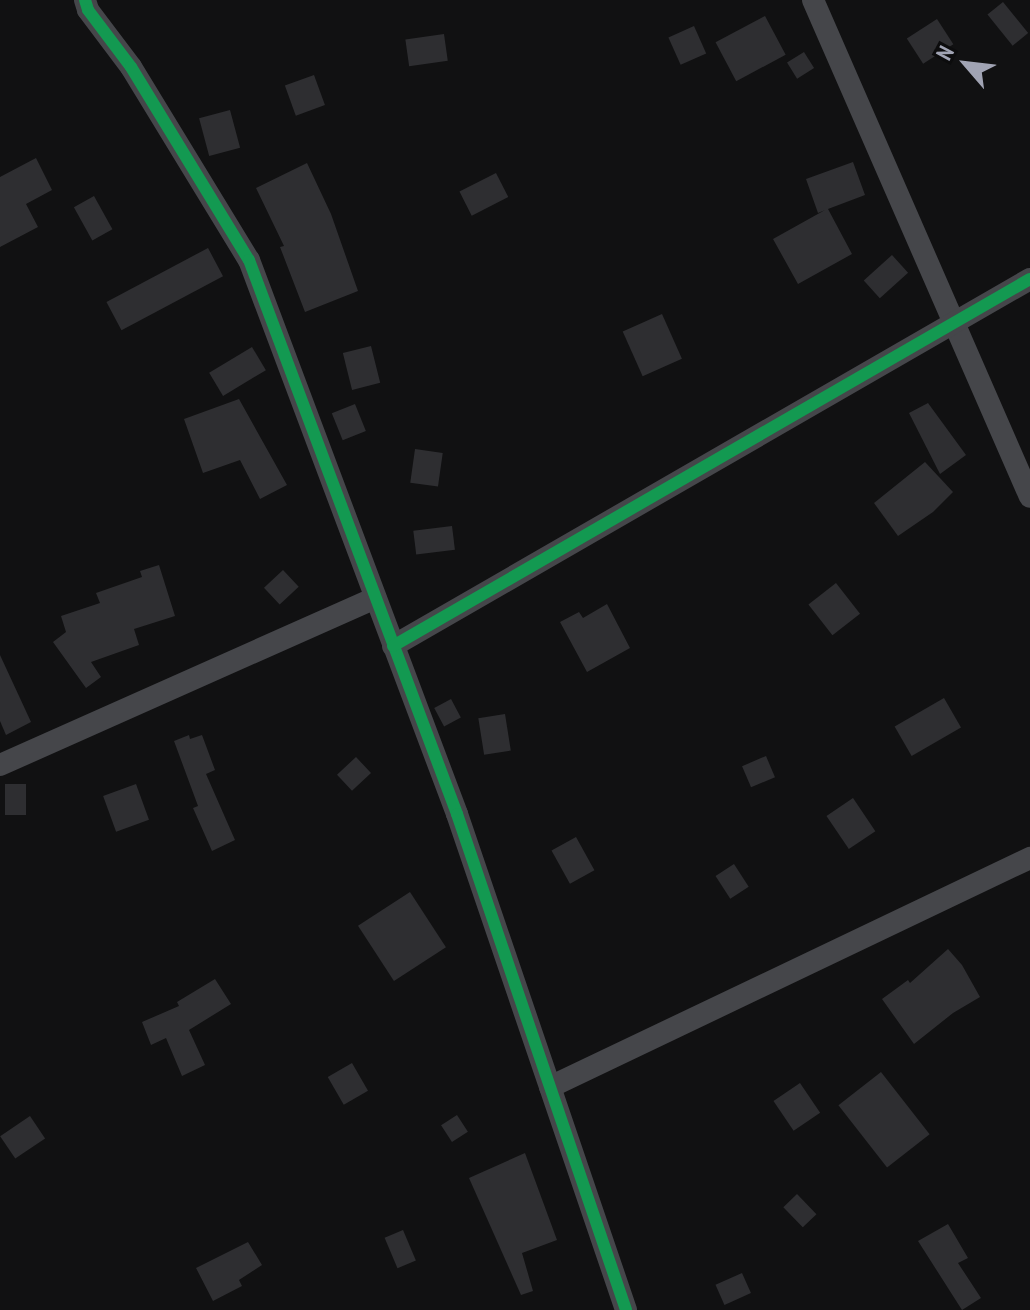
<!DOCTYPE html>
<html>
<head>
<meta charset="utf-8">
<style>
  body { margin:0 }
  #map { position:relative; width:1030px; height:1310px; overflow:hidden; background:#111112; font-family:"PT Sans Narrow",sans-serif }
  div>[style] { position:absolute }
  [style*='--x'] { left:calc(var(--x)*1px); top:calc(var(--y)*1px); width:calc(var(--w)*1px); rotate:calc(var(--a)*1deg) }
  .building>* { inset:0; background:#2e2e31; transform-origin:0 0 }
  .street>* { height:22px; margin:-11px; padding:0 11px; transform-origin:11px; border-radius:11px; background:#45464a }
  .cycleway>* { height:12px; margin:-6px; padding:0 6px; transform-origin:6px; border-radius:6px; background:#139951 }
  span { translate:-50% -50%; white-space:nowrap; text-align:center; line-height:1.15; -webkit-text-stroke:6px #0c0c0d; paint-order:stroke }
  .north { position:absolute; left:926px; top:24px; width:80px; height:80px; -webkit-text-stroke:6px #0c0c0d; paint-order:stroke; rotate:298deg; font-size:22px; font-weight:700; line-height:32px; text-align:center; color:#a1a4b4 }
  .north::after { content:''; display:block; margin:auto; width:28px; height:36px; background:#a1a4b4; clip-path:polygon(50% 0,100% 100%,50% 72%,0 100%) }
</style>
</head>
<body>
<div id="map">
  <div class="building">
    <div style="left:1003px;top:2px;width:40px;height:20px;rotate:51deg"></div>
    <div style="left:765px;top:16px;width:44px;height:56px;rotate:62deg"></div>
    <div style="left:937px;top:19px;width:30px;height:36px;rotate:57deg"></div>
    <div style="left:694px;top:26px;width:30px;height:28px;rotate:66deg"></div>
    <div style="left:444px;top:34px;width:27px;height:39px;rotate:82deg"></div>
    <div style="left:804px;top:52px;width:19px;height:20px;rotate:58deg"></div>
    <div style="left:314px;top:75px;width:32px;height:31px;rotate:70deg"></div>
    <div style="left:230px;top:110px;width:39px;height:32px;rotate:75deg"></div>
    <div style="clip-path:polygon(36px 158px,52px 190px,26px 204px,38px 227px,0 247px,0 177px)"></div>
    <div style="clip-path:polygon(853px 162px,865px 195px,828px 209px,852px 254px,798px 284px,773px 239px,825px 210px,818px 213px,806px 179px)"></div>
    <div style="clip-path:polygon(307px 163px,331px 214px,358px 291px,305px 312px,280px 247px,284px 246px,256px 188px)"></div>
    <div style="left:496px;top:173px;width:27px;height:41px;rotate:63deg"></div>
    <div style="left:94px;top:196px;width:38px;height:23px;rotate:61deg"></div>
    <div style="left:208px;top:248px;width:32px;height:115px;rotate:62deg"></div>
    <div style="left:892px;top:255px;width:24px;height:38px;rotate:48deg"></div>
    <div style="left:662px;top:314px;width:49px;height:43px;rotate:66deg"></div>
    <div style="left:371px;top:346px;width:38px;height:29px;rotate:76deg"></div>
    <div style="left:252px;top:347px;width:27px;height:50px;rotate:59deg"></div>
    <div style="clip-path:polygon(239px 399px,287px 485px,260px 499px,240px 460px,203px 473px,184px 419px)"></div>
    <div style="clip-path:polygon(928px 403px,966px 455px,940px 474px,909px 413px)"></div>
    <div style="left:355px;top:404px;width:29px;height:25px;rotate:68deg"></div>
    <div style="left:415px;top:449px;width:28px;height:34px;rotate:8deg"></div>
    <div style="clip-path:polygon(925px 462px,953px 492px,933px 512px,898px 536px,874px 503px)"></div>
    <div style="left:452px;top:526px;width:24px;height:39px;rotate:83deg"></div>
    <div style="clip-path:polygon(159px 565px,175px 616px,134px 629px,139px 645px,91px 662px,101px 677px,86px 688px,53px 642px,66px 632px,61px 616px,100px 603px,96px 593px,142px 577px,140px 571px)"></div>
    <div style="left:283px;top:570px;width:23px;height:26px;rotate:47deg"></div>
    <div style="left:836px;top:583px;width:39px;height:35px;rotate:52deg"></div>
    <div style="clip-path:polygon(607px 604px,630px 648px,587px 672px,560px 622px,579px 612px,583px 618px)"></div>
    <div style="clip-path:polygon(0 655px,31px 722px,6px 735px,0 721px)"></div>
    <div style="left:944px;top:698px;width:34px;height:57px;rotate:60deg"></div>
    <div style="left:451px;top:699px;width:21px;height:19px;rotate:62deg"></div>
    <div style="left:505px;top:714px;width:37px;height:27px;rotate:81deg"></div>
    <div style="clip-path:polygon(189px 735px,190px 739px,202px 735px,215px 770px,206px 774px,235px 840px,212px 851px,193px 808px,198px 806px,174px 741px)"></div>
    <div style="left:766px;top:756px;width:23px;height:26px;rotate:67deg"></div>
    <div style="left:356px;top:757px;width:22px;height:26px;rotate:47deg"></div>
    <div style="left:5px;top:784px;width:21px;height:31px"></div>
    <div style="left:136px;top:784px;width:38px;height:35px;rotate:70deg"></div>
    <div style="left:853px;top:798px;width:40px;height:32px;rotate:56deg"></div>
    <div style="left:576px;top:837px;width:38px;height:28px;rotate:61deg"></div>
    <div style="left:734px;top:864px;width:27px;height:22px;rotate:57deg"></div>
    <div style="left:410px;top:892px;width:66px;height:62px;rotate:57deg"></div>
    <div style="clip-path:polygon(948px 949px,962px 965px,980px 997px,953px 1013px,914px 1044px,882px 999px,908px 980px,910px 983px)"></div>
    <div style="clip-path:polygon(215px 979px,231px 1004px,189px 1030px,205px 1065px,182px 1076px,166px 1038px,151px 1045px,142px 1022px,179px 1006px,177px 1002px)"></div>
    <div style="left:352px;top:1063px;width:32px;height:28px;rotate:60deg"></div>
    <div style="left:881px;top:1072px;width:79px;height:54px;rotate:52deg"></div>
    <div style="left:800px;top:1083px;width:36px;height:32px;rotate:56deg"></div>
    <div style="left:457px;top:1115px;width:20px;height:19px;rotate:57deg"></div>
    <div style="left:30px;top:1116px;width:27px;height:36px;rotate:56deg"></div>
    <div style="clip-path:polygon(525px 1153px,557px 1240px,522px 1253px,533px 1291px,521px 1295px,469px 1178px)"></div>
    <div style="left:797px;top:1194px;width:28px;height:19px;rotate:46deg"></div>
    <div style="clip-path:polygon(948px 1224px,968px 1258px,958px 1263px,981px 1298px,962px 1310px,918px 1241px)"></div>
    <div style="left:403px;top:1230px;width:33px;height:20px;rotate:67deg"></div>
    <div style="clip-path:polygon(248px 1242px,262px 1265px,239px 1280px,242px 1286px,213px 1301px,196px 1268px)"></div>
    <div style="left:742px;top:1273px;width:22px;height:29px;rotate:66deg"></div>
  </div>
  <div class="street">
    <div style="--x:85;--y:0;--w:10;--a:73"></div>
    <div style="--x:88;--y:10;--w:71;--a:53"></div>
    <div style="--x:131;--y:67;--w:226;--a:58.6"></div>
    <div style="--x:249;--y:260;--w:592;--a:69.42"></div>
    <div style="--x:457;--y:814;--w:524;--a:71.18"></div>
    <div style="--x:813;--y:0;--w:542;--a:66.41"></div>
    <div style="--x:393;--y:646;--w:735;--a:-29.95"></div>
    <div style="--x:0;--y:765;--w:411;--a:-24"></div>
    <div style="--x:550;--y:1087;--w:532;--a:-25.51"></div>
  </div>
  <div class="cycleway">
    <div style="--x:85;--y:0;--w:10;--a:73"></div>
    <div style="--x:88;--y:10;--w:71;--a:53"></div>
    <div style="--x:131;--y:67;--w:226;--a:58.6"></div>
    <div style="--x:249;--y:260;--w:592;--a:69.42"></div>
    <div style="--x:457;--y:814;--w:524;--a:71.18"></div>
    <div style="--x:393;--y:646;--w:735;--a:-29.95"></div>
  </div>
  <div class="north">N</div>
</div>
</body>
</html>
